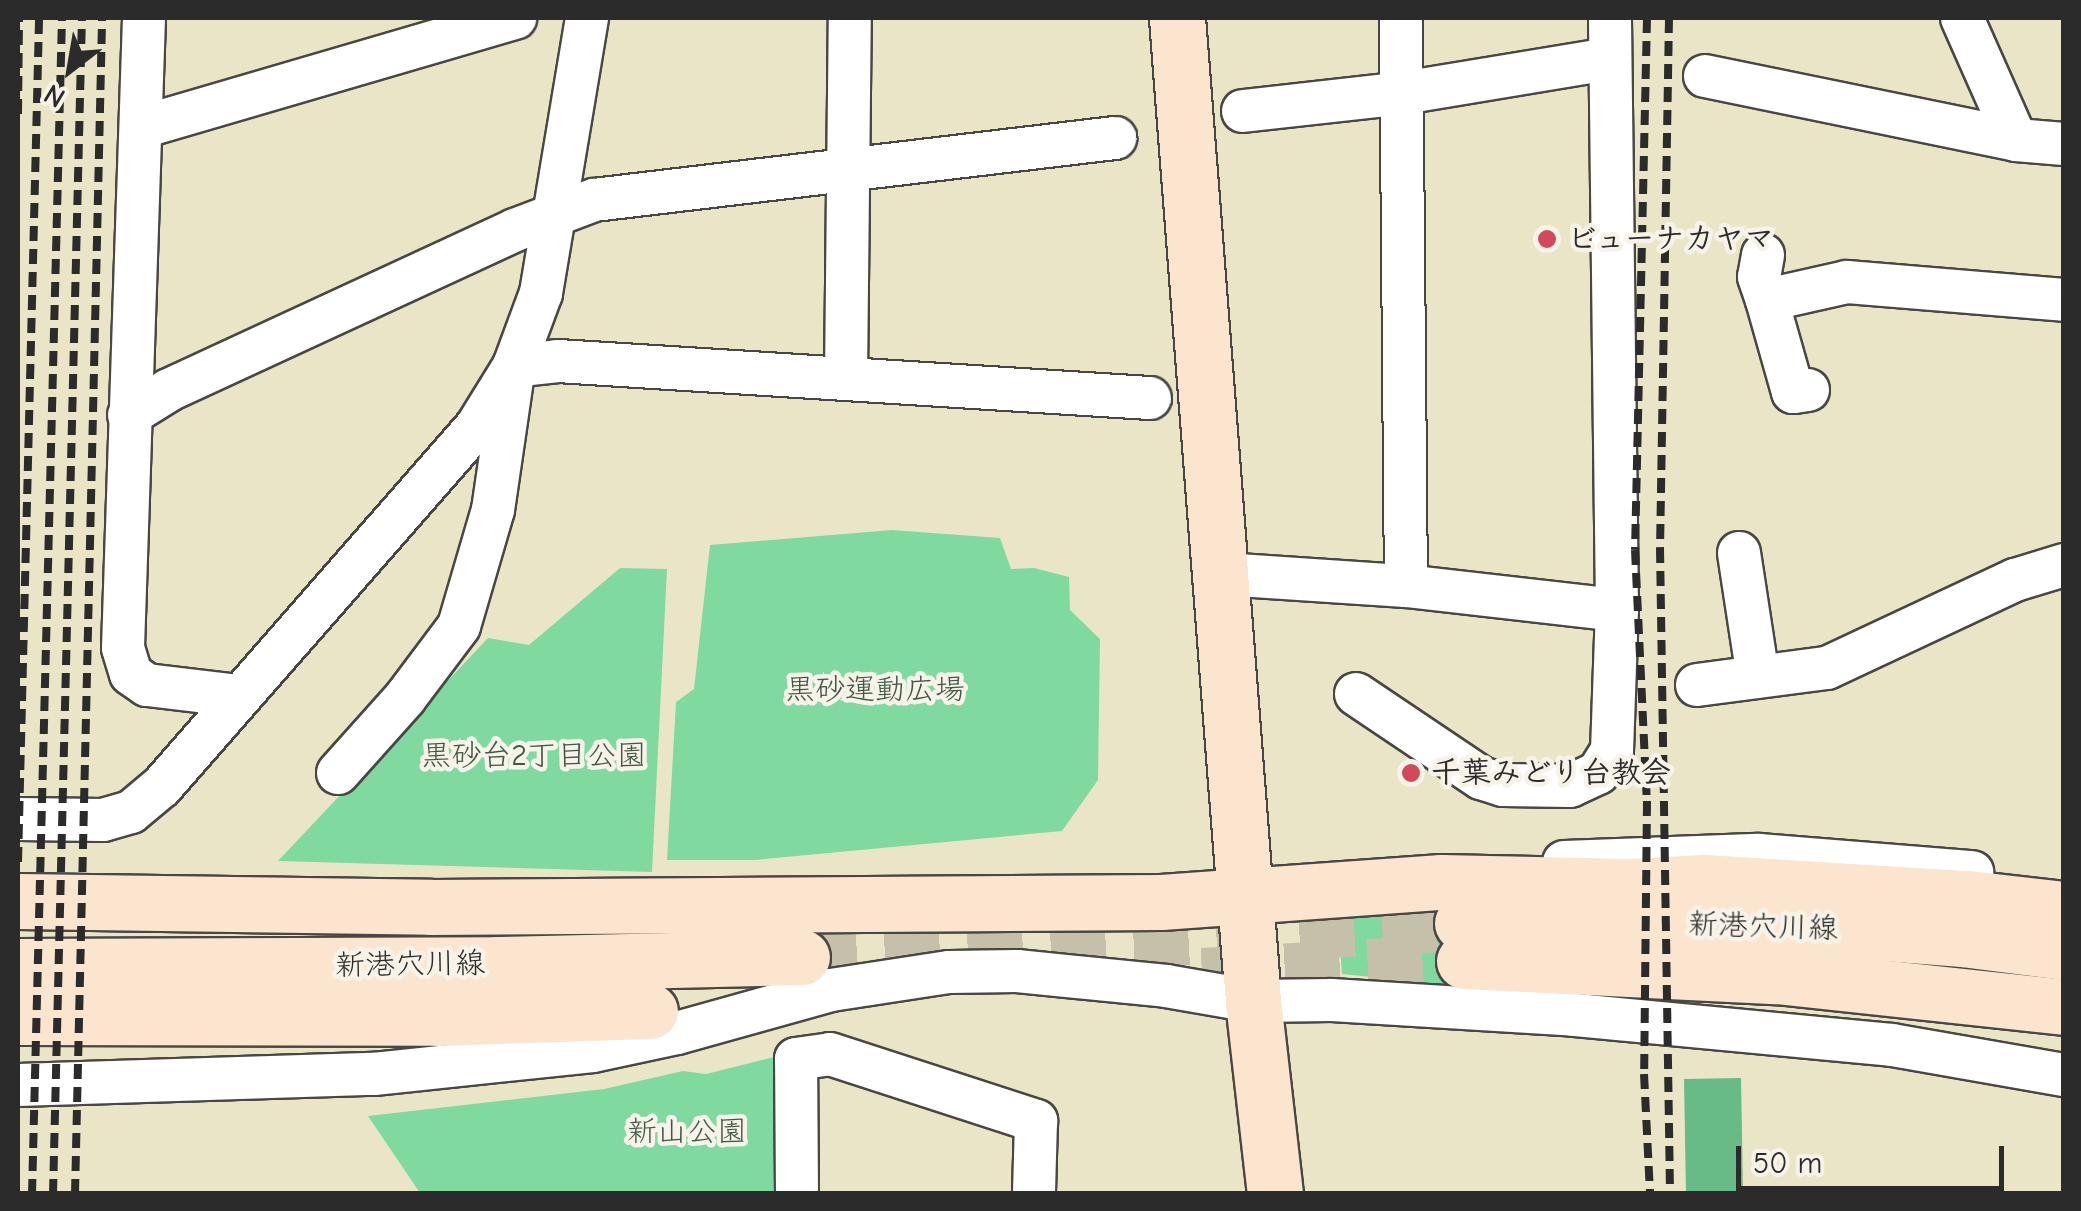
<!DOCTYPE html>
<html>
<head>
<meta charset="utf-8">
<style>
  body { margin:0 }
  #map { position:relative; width:2081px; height:1211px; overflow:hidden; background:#ebe5c8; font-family:"Comic Neue","Klee One",sans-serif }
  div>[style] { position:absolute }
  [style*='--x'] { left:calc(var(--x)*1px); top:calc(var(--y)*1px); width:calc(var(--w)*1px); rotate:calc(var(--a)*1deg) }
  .green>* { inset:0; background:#80da9f }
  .forest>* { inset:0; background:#68ba86; transform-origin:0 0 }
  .secondary-tunnel>* { height:55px; margin-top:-27.5px; transform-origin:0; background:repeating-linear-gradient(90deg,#c5c0a9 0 55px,transparent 0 83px) }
  .roads { filter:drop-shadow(2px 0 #484743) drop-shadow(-2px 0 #484743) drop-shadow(0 2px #484743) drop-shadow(0 -2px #484743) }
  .street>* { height:42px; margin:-21px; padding:0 21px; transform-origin:21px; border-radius:21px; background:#fff }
  .secondary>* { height:55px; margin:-27.5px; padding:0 27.5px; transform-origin:27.5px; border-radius:27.5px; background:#fbe5cf }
  .rail>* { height:8px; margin-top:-4px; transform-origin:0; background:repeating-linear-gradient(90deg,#2b2b2b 0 15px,transparent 0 23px) }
  .dots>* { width:28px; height:28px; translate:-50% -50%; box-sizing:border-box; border:5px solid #f7f3e8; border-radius:50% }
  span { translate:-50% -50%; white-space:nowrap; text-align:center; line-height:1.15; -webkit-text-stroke:9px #f7f3e8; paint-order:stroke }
  .poi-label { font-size:30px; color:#2b2b2b; font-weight:700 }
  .left { translate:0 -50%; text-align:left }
  .park-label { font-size:30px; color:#405748 }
  .street-label { font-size:30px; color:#2b2b2b }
  .frame { position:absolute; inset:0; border:20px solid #2b2b2b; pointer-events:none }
  .north { position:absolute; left:20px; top:20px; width:100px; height:100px; -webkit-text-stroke:8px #f7f3e8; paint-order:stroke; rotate:211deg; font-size:28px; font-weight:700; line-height:40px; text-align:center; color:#2b2b2b }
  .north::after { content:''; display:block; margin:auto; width:35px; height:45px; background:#2b2b2b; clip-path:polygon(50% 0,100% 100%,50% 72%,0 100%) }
  .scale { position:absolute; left:1736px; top:1146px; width:268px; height:45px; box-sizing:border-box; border:5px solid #2b2b2b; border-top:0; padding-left:12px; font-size:30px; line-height:35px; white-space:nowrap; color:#2b2b2b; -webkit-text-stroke:8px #f7f3e8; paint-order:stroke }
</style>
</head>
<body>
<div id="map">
  <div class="green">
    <div style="clip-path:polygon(892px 530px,1000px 538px,1011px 569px,1034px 568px,1069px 577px,1070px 610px,1100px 639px,1098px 780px,1062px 831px,755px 860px,667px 860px,676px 702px,694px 689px,710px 545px)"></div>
    <div style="clip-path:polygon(620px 568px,667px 569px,652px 872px,278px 861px,488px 638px,529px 645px)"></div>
    <div style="clip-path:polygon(1449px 898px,1450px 985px,1342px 974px,1337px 904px)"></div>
    <div style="clip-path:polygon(782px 1055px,781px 1193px,420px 1193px,368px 1116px,604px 1089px,683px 1071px,706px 1074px)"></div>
  </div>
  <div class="forest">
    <div style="left:1741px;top:1078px;width:115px;height:57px;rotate:89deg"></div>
  </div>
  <div class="secondary-tunnel">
    <div style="--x:802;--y:957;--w:661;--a:-2.95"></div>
    <div style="--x:1202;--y:975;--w:262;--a:-3.1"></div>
  </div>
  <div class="roads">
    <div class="street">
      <div style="--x:144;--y:18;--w:630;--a:91.91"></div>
      <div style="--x:123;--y:648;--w:27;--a:73"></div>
      <div style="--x:131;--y:674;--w:19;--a:35"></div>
      <div style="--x:147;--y:685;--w:93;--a:6.8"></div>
      <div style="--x:1401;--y:18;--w:568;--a:89.5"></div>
      <div style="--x:1962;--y:18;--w:133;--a:66.1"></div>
      <div style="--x:1705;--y:76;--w:318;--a:11.6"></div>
      <div style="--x:2016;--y:140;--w:48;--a:4.8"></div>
      <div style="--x:1243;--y:111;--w:161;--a:-6.4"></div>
      <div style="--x:1403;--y:93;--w:209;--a:-9.4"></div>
      <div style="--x:142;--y:127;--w:389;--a:-16.3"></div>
      <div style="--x:1763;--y:255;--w:22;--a:100"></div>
      <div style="--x:1759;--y:277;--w:24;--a:71"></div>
      <div style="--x:846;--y:379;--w:361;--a:-89.4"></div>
      <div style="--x:1808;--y:390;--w:15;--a:172"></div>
      <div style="--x:1793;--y:392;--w:96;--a:-105.8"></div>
      <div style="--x:1767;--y:300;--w:82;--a:-12.7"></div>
      <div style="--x:1847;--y:282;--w:218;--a:4.7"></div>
      <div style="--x:129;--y:415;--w:47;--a:-32"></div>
      <div style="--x:169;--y:390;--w:381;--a:-24.8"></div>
      <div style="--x:515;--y:230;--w:85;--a:-20.8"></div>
      <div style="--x:594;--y:200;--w:525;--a:-6.79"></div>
      <div style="--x:1739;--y:553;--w:125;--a:81.3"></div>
      <div style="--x:1223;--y:574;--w:183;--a:3.8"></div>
      <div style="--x:1406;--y:586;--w:212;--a:6.5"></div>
      <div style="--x:1697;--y:685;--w:131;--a:-7.5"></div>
      <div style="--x:1827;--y:668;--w:208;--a:-25.1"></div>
      <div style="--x:2015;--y:580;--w:51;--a:-17"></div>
      <div style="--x:1356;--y:694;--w:151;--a:33.9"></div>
      <div style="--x:1481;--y:778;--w:23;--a:18"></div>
      <div style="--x:1503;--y:785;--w:67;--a:0.9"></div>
      <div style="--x:1570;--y:786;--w:31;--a:-25"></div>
      <div style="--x:1598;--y:773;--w:26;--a:-58"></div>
      <div style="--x:1612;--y:751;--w:141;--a:-88"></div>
      <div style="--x:1617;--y:610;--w:592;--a:-90.68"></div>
      <div style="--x:338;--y:773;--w:101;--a:-48.2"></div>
      <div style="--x:405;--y:698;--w:90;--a:-53.1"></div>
      <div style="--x:459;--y:626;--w:121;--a:-73.7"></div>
      <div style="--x:493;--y:510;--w:146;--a:-81.7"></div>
      <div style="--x:514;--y:366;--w:44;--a:-6.5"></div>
      <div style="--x:558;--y:361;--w:593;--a:3.58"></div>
      <div style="--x:18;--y:819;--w:85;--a:0.7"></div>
      <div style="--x:103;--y:820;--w:29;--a:-16"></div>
      <div style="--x:131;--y:812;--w:40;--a:-40"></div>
      <div style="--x:162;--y:786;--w:478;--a:-48.8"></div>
      <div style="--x:477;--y:426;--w:70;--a:-58.3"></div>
      <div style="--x:514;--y:366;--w:78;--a:-69.7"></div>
      <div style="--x:541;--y:293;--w:279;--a:-80.5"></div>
      <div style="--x:1564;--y:862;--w:195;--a:-2.1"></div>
      <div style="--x:1759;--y:855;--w:214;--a:4.6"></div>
      <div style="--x:18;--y:1085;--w:356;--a:-1.8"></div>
      <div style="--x:374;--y:1074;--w:220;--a:-6"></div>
      <div style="--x:593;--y:1051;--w:86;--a:-12.1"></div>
      <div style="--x:677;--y:1033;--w:160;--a:-15.6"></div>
      <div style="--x:831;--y:990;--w:119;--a:-8.7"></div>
      <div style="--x:949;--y:972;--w:68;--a:-0.8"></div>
      <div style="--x:1017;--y:971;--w:150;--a:5.7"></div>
      <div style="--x:1166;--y:986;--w:88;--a:9.8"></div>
      <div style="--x:1253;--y:1001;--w:79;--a:-0.7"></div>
      <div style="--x:1332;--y:1000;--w:243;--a:3.5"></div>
      <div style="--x:1575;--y:1015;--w:318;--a:5.4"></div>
      <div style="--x:1892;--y:1045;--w:175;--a:9.9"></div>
      <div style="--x:797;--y:1194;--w:135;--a:-90.4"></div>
      <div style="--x:796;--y:1059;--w:34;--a:-8"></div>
      <div style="--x:830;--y:1054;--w:217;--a:18"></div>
      <div style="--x:1036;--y:1121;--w:73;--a:91.6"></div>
    </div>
    <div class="secondary">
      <div style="--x:1177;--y:18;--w:986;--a:85.58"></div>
      <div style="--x:1253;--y:1001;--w:194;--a:83.5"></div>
      <div style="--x:18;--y:901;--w:413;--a:0.8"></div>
      <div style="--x:431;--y:907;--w:730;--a:-0.39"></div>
      <div style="--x:1161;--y:902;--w:281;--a:-4.1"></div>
      <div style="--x:1441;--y:882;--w:189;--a:1.2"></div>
      <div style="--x:1630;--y:886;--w:74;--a:-3.1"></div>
      <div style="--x:1704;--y:882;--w:264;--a:3.5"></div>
      <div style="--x:1968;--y:898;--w:97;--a:6.5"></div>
      <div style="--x:1462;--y:923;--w:295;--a:0"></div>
      <div style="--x:1757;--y:923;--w:206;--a:4.5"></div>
      <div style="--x:1962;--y:939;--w:103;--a:7.3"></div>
      <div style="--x:1464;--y:961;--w:312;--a:2.8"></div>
      <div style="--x:1776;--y:976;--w:290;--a:6.1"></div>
      <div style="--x:18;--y:966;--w:479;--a:-0.2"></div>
      <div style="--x:497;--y:964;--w:305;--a:-1.3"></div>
      <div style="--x:18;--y:1017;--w:420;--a:0.1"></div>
      <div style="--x:438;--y:1018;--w:212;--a:-1.9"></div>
    </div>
  </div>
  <div class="rail">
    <div style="--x:1647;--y:18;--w:532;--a:91.29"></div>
    <div style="--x:1635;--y:550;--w:251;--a:87.3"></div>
    <div style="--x:1647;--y:801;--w:273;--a:90.6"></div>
    <div style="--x:1644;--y:1074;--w:120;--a:87.1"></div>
    <div style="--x:1669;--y:18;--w:530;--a:90.97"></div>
    <div style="--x:1660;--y:548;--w:646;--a:89.11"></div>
    <div style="--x:18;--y:114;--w:96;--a:-89.4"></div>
    <div style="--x:18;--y:862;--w:844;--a:-88.57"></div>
    <div style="--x:32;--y:1194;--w:1176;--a:-88.54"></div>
    <div style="--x:53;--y:1194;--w:1176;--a:-88.59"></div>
    <div style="--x:75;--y:1194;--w:1176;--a:-88.68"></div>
  </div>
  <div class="dots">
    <div style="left:1547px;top:239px;background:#d1495b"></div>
    <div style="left:1411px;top:773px;background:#d1495b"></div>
  </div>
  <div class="poi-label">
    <span class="left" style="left:1567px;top:239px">ビューナカヤマ</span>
    <span class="left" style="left:1431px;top:773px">千葉みどり台教会</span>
  </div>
  <div class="park-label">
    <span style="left:875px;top:690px">黒砂運動広場</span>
    <span style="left:534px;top:756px">黒砂台2丁目公園</span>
    <span style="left:687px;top:1132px">新山公園</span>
  </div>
  <div class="street-label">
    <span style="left:1763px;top:927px;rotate:2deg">新港穴川線</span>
    <span style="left:410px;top:965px;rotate:-1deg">新港穴川線</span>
  </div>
  <div class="frame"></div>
  <div class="north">N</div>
  <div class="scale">50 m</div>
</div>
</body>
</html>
